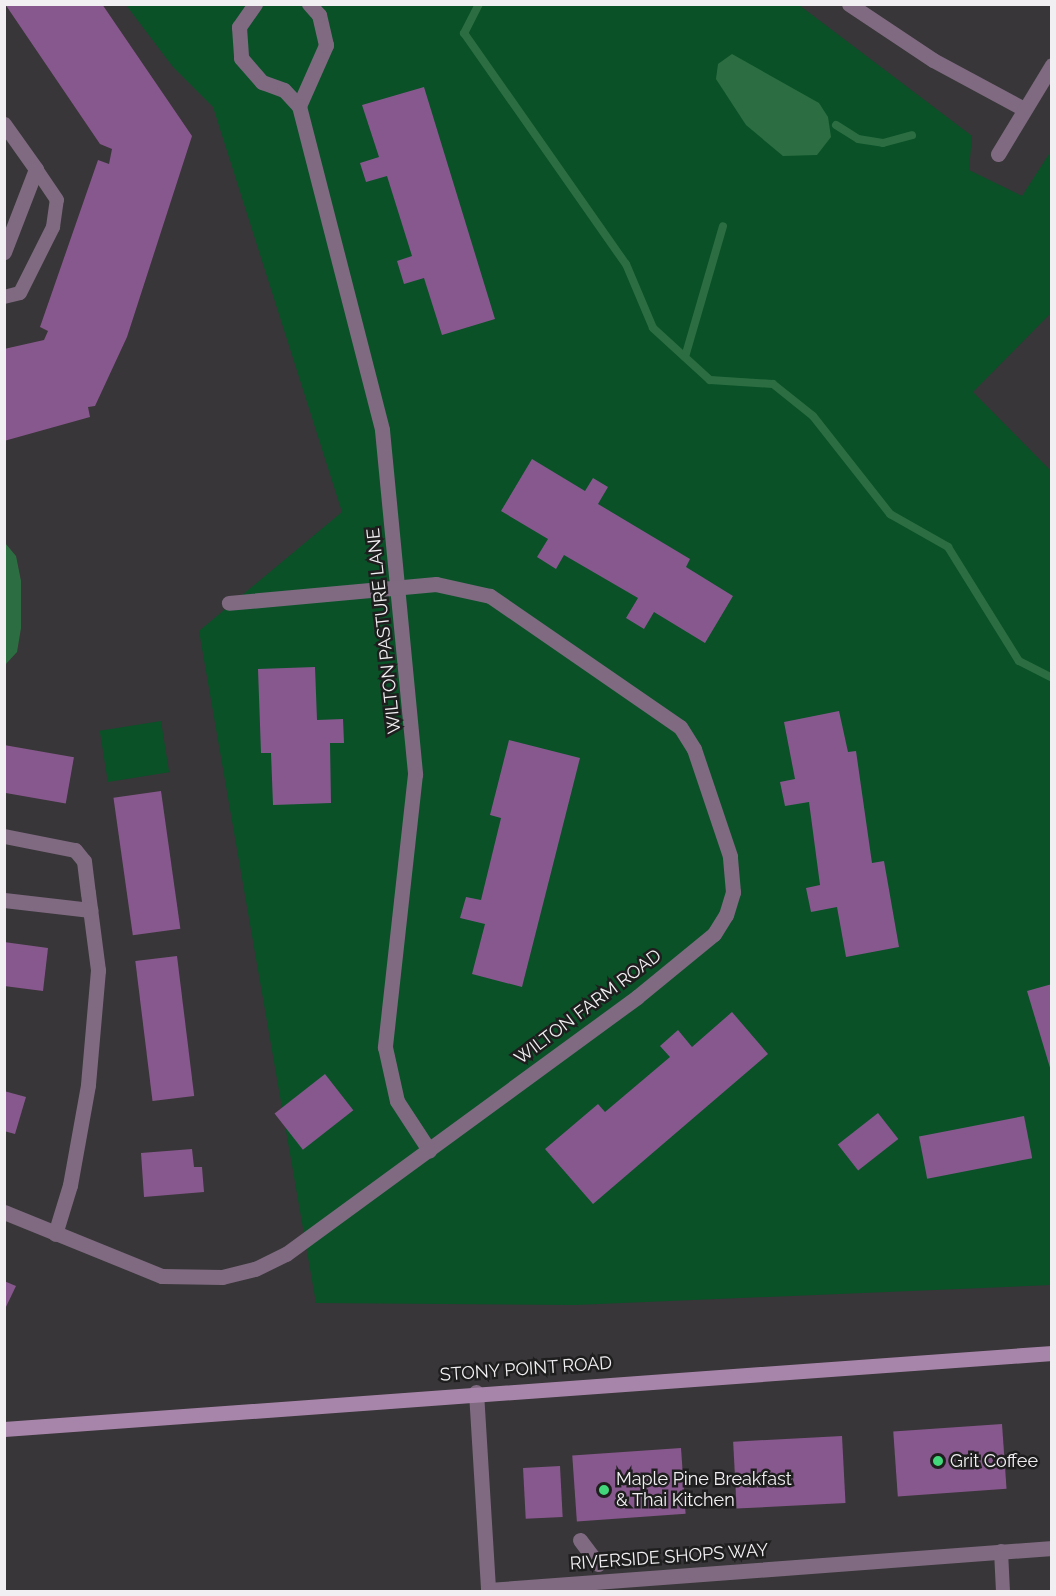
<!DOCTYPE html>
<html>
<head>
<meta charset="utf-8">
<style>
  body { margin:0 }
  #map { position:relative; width:1056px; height:1596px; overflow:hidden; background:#383638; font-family:Raleway,sans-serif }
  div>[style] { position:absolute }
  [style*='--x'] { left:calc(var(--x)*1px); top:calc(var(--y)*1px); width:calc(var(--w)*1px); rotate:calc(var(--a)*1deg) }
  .green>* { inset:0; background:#0a5128; transform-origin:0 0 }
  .water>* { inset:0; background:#2c6e42 }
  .stream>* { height:8px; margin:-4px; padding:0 4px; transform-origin:4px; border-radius:4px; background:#2c6e42 }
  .building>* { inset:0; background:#87588d; transform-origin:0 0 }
  .service>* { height:14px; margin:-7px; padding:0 7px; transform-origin:7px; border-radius:7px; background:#7f6a81 }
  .pedestrian>* { height:15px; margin:-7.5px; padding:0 7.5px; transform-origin:7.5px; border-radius:7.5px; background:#7f6a81 }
  .minor>* { height:15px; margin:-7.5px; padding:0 7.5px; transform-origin:7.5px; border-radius:7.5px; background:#7f6a81 }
  .secondary>* { height:15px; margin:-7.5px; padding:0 7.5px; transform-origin:7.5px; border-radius:7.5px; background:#a785aa }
  .dots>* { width:16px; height:16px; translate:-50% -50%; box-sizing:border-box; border:3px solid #1f1e1f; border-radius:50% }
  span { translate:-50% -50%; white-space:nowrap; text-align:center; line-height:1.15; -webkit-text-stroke:5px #1f1e1f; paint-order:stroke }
  .street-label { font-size:18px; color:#f1eff1 }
  .poi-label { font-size:18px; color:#f1eff1 }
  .left { translate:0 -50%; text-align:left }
  .frame { position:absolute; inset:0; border:6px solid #f1eff1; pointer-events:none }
</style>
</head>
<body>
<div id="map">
  <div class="green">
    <div style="clip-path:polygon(126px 5px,799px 5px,972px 136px,969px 170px,1022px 196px,1051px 151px,1051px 313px,973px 392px,1051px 471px,1051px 1285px,575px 1305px,316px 1303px,199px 631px,342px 512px,213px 107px,173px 67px)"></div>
    <div style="left:161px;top:721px;width:52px;height:62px;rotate:81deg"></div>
  </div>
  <div class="water">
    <div style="clip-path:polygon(732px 54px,819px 103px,828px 117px,831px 137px,817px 155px,783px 156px,746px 125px,716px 79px,718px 64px)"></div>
    <div style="clip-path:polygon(5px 543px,16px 556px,21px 581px,21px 628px,17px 652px,5px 665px)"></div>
  </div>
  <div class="stream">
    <div style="--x:479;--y:4;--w:33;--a:117"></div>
    <div style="--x:464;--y:33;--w:282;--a:55"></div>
    <div style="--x:626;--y:264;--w:69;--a:67.1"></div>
    <div style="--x:653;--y:328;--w:77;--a:42.4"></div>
    <div style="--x:710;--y:380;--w:63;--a:3.6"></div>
    <div style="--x:773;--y:384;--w:51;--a:38.7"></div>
    <div style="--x:813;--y:416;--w:125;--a:51.8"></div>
    <div style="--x:890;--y:514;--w:67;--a:29.6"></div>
    <div style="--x:948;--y:547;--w:134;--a:58.1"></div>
    <div style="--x:1019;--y:661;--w:37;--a:27"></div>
    <div style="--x:836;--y:125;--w:26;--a:32"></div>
    <div style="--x:858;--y:139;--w:25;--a:9"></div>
    <div style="--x:883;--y:143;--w:30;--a:-15"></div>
    <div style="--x:685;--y:357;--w:136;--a:-73.8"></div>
  </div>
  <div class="building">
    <div style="clip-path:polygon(5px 4px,102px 4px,192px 136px,127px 337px,95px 406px,88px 407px,90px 417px,4px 441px,4px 349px,44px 340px,48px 331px,40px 327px,98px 160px,109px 164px,112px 149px,100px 144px)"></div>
    <div style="clip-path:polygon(424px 87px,495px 319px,442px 335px,424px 278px,404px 284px,397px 261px,412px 256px,387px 176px,366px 182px,360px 163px,379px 157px,362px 105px)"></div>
    <div style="clip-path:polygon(532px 459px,585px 491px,593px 478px,608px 487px,598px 504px,690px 559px,686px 567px,733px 596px,705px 643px,654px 612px,644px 629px,626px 618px,638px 598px,564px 555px,556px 569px,537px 557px,548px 539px,501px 511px)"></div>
    <div style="clip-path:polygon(315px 667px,317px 720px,343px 719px,344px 743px,330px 743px,331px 803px,273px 805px,271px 753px,261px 753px,258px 669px)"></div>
    <div style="clip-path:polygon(839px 711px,848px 752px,856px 751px,872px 863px,884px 861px,899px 947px,846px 957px,837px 907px,811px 912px,806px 888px,820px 885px,809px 802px,785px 806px,780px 782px,795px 779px,784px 722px)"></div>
    <div style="clip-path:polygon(509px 740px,580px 758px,522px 987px,472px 974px,485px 924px,460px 918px,466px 897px,481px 900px,501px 818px,490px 815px)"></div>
    <div style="left:4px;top:745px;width:71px;height:47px;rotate:10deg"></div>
    <div style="left:161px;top:791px;width:139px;height:48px;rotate:82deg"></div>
    <div style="clip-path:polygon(4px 942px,48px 948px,43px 991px,4px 986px)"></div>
    <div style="left:177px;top:956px;width:141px;height:42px;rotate:83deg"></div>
    <div style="clip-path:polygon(1052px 984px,1052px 1071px,1051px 1071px,1027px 991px)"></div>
    <div style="clip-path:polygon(732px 1012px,768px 1054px,593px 1204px,545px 1149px,598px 1104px,605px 1112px,670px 1057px,660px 1046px,678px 1030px,692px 1047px)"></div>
    <div style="left:325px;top:1074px;width:46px;height:64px;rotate:52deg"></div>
    <div style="clip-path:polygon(4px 1091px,26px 1097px,15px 1134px,4px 1131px)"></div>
    <div style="left:878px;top:1113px;width:33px;height:51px;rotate:52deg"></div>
    <div style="left:1024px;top:1116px;width:43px;height:107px;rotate:79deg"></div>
    <div style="clip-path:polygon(192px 1149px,194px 1167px,202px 1167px,204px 1192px,144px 1197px,141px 1153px)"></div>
    <div style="clip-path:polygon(4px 1281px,16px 1286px,4px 1311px)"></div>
    <div style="left:1002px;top:1424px;width:65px;height:109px;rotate:86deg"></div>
    <div style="left:842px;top:1436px;width:67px;height:109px;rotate:87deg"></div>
    <div style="left:681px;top:1448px;width:66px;height:109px;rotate:86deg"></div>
    <div style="left:560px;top:1466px;width:51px;height:37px;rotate:87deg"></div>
  </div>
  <div class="service">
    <div style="--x:4;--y:297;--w:16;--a:-14"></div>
    <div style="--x:20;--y:293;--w:74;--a:-63.4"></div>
    <div style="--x:53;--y:227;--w:27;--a:-82"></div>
    <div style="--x:57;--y:200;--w:37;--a:-124"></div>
    <div style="--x:1001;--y:1551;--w:41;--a:87.2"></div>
  </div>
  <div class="pedestrian">
    <div style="--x:580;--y:1540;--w:30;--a:53"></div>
  </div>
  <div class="minor">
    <div style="--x:255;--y:4;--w:28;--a:125"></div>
    <div style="--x:239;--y:27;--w:31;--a:86"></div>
    <div style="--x:241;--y:58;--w:32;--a:49"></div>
    <div style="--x:262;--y:82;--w:23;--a:20"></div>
    <div style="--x:284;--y:90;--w:22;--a:47"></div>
    <div style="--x:299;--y:106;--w:67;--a:-66.1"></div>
    <div style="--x:326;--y:45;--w:31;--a:-103"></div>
    <div style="--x:319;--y:15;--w:15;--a:-132"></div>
    <div style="--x:849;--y:4;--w:101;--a:33.7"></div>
    <div style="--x:933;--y:60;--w:103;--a:28.3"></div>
    <div style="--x:299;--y:106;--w:334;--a:75.6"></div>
    <div style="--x:382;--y:430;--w:346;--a:84.5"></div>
    <div style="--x:415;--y:774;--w:275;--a:96.3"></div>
    <div style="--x:385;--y:1047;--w:55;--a:77.5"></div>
    <div style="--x:397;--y:1101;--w:59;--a:56.9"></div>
    <div style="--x:4;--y:124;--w:55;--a:54.6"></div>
    <div style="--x:36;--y:169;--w:89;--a:111.1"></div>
    <div style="--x:998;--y:154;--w:104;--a:-58.8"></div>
    <div style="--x:4;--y:836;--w:72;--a:11.2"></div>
    <div style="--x:75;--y:850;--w:14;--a:51"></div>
    <div style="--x:84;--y:861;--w:32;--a:83"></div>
    <div style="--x:88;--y:893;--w:78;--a:82.6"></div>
    <div style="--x:98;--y:970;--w:115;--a:95"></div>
    <div style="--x:88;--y:1085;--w:102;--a:100.2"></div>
    <div style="--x:70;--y:1185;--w:51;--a:107"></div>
    <div style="--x:4;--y:900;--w:87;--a:6.6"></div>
    <div style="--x:4;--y:1212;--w:170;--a:22.1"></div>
    <div style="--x:162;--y:1276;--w:60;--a:1"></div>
    <div style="--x:222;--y:1277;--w:34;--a:-14"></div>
    <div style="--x:255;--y:1269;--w:34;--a:-26"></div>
    <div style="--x:286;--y:1254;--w:435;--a:-36.2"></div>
    <div style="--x:637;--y:997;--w:99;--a:-39.3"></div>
    <div style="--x:714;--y:934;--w:22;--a:-58"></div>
    <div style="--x:726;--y:915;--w:24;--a:-73"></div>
    <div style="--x:733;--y:892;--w:36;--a:-95"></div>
    <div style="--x:730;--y:856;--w:113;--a:-108.6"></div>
    <div style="--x:694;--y:749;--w:26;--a:-122"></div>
    <div style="--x:680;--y:727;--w:231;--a:-145.4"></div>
    <div style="--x:490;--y:596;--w:55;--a:-167.5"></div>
    <div style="--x:436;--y:584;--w:208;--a:174.8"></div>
    <div style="--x:476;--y:1392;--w:198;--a:86.5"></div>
    <div style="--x:488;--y:1590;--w:566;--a:-4.26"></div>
  </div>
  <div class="secondary">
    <div style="--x:4;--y:1429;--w:1051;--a:-4.15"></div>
  </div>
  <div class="dots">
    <div style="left:938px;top:1461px;background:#43d77b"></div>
    <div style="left:604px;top:1490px;background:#43d77b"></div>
  </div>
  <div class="street-label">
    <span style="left:384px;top:631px;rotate:-96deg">WILTON PASTURE LANE</span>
    <span style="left:588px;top:1007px;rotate:-37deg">WILTON FARM ROAD</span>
    <span style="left:526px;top:1369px;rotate:-4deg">STONY POINT ROAD</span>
    <span style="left:669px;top:1557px;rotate:-4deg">RIVERSIDE SHOPS WAY</span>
  </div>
  <div class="poi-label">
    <span class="left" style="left:950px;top:1461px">Grit Coffee</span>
    <span class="left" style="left:616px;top:1490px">Maple Pine Breakfast<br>&amp; Thai Kitchen</span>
  </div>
  <div class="frame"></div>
</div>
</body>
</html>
